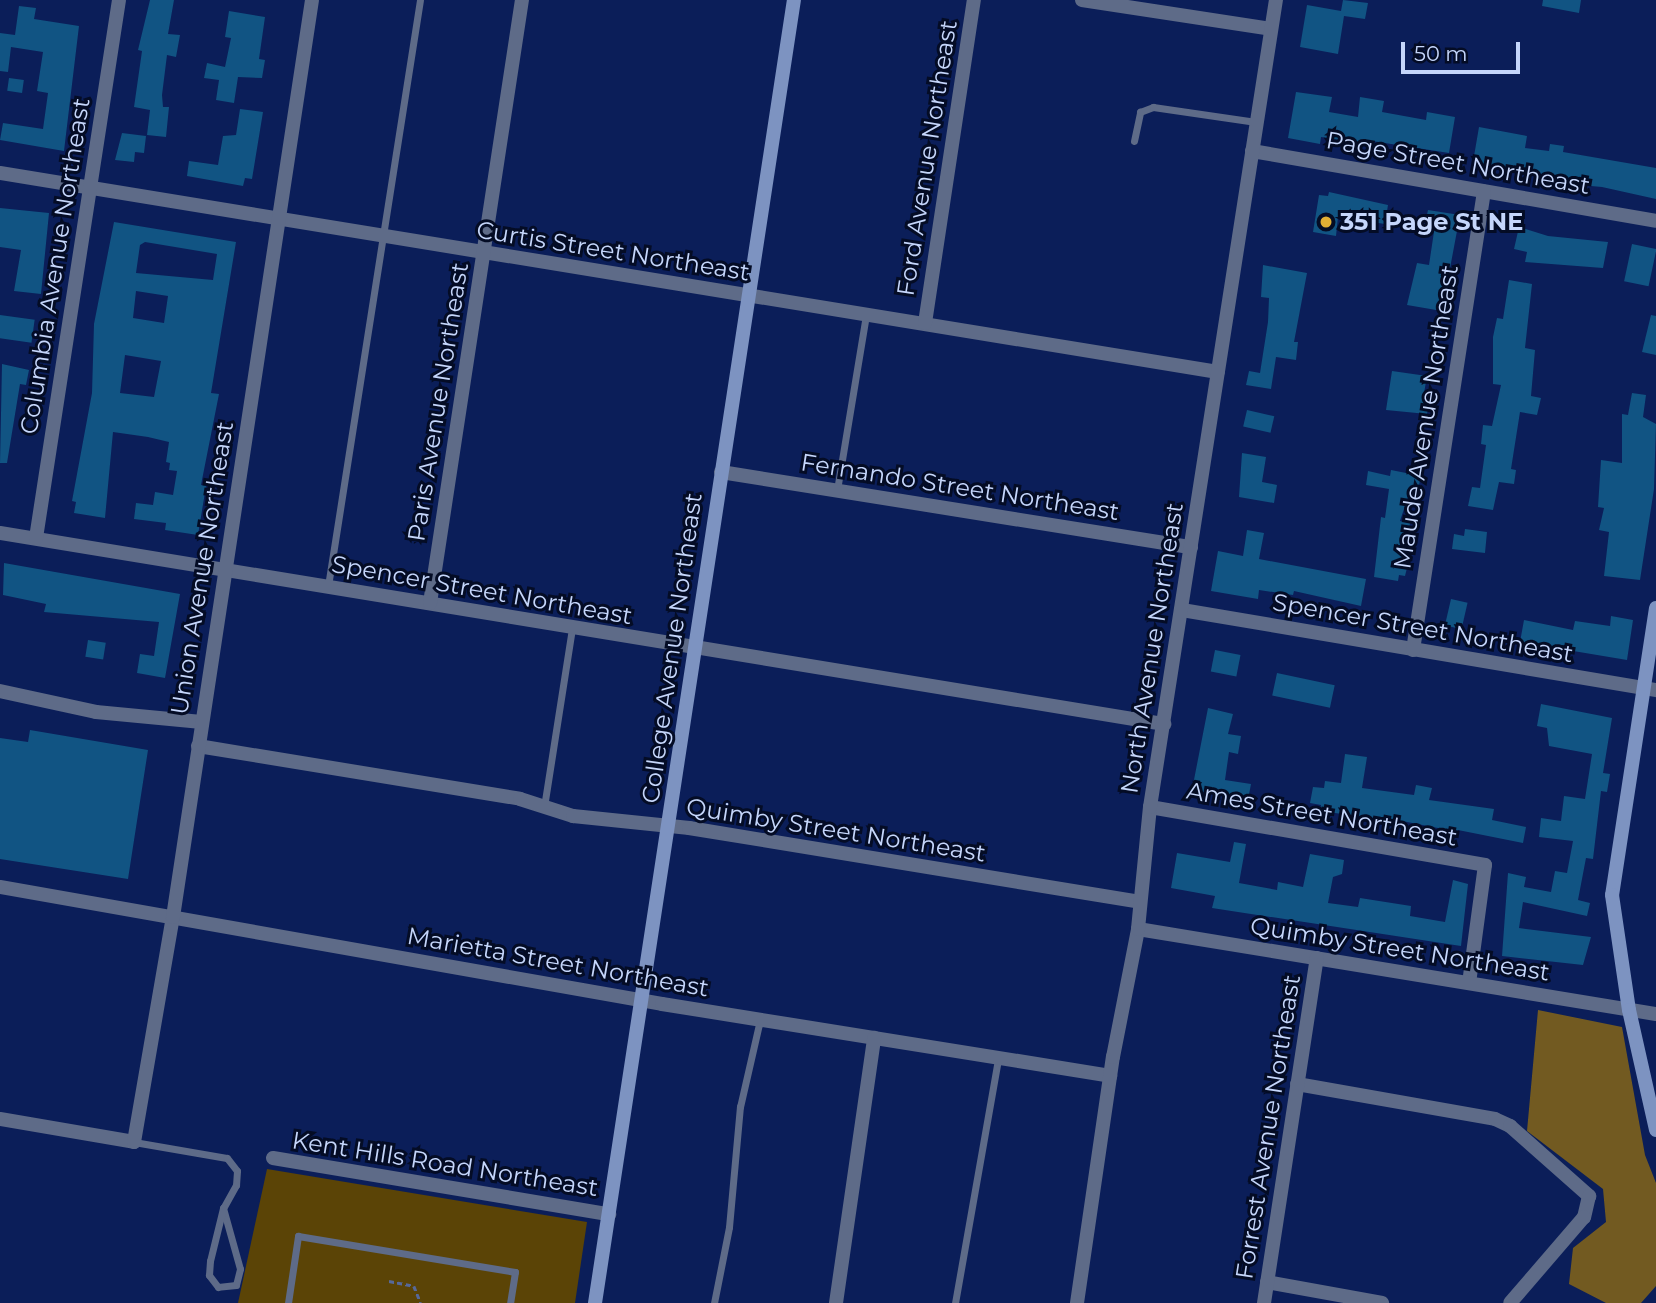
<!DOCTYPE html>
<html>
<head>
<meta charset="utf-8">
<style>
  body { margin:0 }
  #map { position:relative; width:1656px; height:1303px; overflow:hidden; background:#0b1e59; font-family:Montserrat,sans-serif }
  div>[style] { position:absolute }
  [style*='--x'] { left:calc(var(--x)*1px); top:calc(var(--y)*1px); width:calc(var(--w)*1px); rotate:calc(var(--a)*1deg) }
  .green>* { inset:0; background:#5b4406 }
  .forest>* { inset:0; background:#725a21 }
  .building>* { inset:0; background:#115483; transform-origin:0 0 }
  .path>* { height:2.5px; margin-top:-1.25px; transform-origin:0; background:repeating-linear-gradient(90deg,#56689a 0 5px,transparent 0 8.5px) }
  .lane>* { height:7px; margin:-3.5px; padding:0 3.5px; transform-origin:3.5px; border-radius:3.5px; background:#5e6b88 }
  .street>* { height:14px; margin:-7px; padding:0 7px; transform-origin:7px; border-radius:7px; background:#5e6b88 }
  .secondary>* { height:14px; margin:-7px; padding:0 7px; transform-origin:7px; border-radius:7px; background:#7d93c1 }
  .dots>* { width:19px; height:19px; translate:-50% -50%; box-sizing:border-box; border:4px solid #040c25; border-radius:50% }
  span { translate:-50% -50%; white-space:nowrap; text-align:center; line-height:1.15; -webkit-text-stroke:6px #040c25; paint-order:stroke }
  .street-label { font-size:24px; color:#c5d6fb }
  .poi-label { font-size:24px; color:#c5d6fb; font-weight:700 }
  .left { translate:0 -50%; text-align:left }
  .scale { position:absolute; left:1401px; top:42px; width:119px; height:32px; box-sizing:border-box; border:4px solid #c5d6fb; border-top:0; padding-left:9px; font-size:21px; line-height:24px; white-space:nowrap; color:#c5d6fb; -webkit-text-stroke:5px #040c25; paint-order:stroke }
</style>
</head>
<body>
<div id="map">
  <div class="green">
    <div style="clip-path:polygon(267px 1169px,587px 1222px,575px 1303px,238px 1303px)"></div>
  </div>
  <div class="forest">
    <div style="clip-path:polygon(1538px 1010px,1622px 1027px,1645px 1155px,1656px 1183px,1656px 1286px,1641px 1303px,1606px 1303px,1569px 1284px,1573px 1248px,1606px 1222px,1603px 1189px,1527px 1131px)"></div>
  </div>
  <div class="building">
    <div style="clip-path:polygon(150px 0,174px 0,168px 34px,180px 35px,176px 57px,167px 55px,162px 95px,163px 107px,169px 107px,166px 137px,147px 135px,150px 110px,134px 107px,142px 51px,138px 50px)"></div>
    <div style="clip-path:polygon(1343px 0,1368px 3px,1365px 19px,1344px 16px,1338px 54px,1300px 47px,1307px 5px,1341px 11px)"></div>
    <div style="clip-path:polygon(1543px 0,1581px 0,1579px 13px,1542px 6px)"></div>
    <div style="clip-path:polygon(19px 6px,36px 8px,34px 19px,79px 26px,64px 151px,0 140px,3px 123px,43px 129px,48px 93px,37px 91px,43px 52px,11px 47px,8px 72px,0 71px,0 33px,15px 35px)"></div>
    <div style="clip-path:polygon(229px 11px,265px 17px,259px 59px,265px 60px,262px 78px,238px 77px,234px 103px,216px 100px,219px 80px,204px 78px,207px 63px,225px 67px,231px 38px,225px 37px)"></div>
    <div style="left:9px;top:78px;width:15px;height:13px;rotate:8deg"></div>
    <div style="clip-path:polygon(1296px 92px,1332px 97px,1329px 112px,1358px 117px,1360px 97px,1384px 101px,1382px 112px,1426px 120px,1427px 112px,1455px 117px,1449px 153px,1372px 141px,1371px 145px,1321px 137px,1320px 144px,1288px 138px)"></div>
    <div style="clip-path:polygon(240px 109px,263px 112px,252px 179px,245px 178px,243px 186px,187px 176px,189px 161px,218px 165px,223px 136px,236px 135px)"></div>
    <div style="clip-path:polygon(1479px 127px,1527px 136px,1525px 148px,1549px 151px,1550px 144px,1564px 146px,1563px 152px,1656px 168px,1656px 199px,1602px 187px,1546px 182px,1547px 177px,1536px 173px,1473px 162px)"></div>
    <div style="clip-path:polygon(122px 133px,146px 136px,144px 153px,135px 152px,134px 162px,115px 160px)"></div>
    <div style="clip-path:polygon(1329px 192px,1388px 205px,1385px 224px,1338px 217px,1336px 236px,1313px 232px,1319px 195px,1328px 196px)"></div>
    <div style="clip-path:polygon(0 208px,49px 213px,41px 294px,14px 291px,21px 250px,0 247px)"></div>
    <div style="clip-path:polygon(1428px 210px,1460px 215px,1442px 311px,1407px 305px,1417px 263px,1429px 265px,1435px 225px,1425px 224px)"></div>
    <div style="clip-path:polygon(evenodd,114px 222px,236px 242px,211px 393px,219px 394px,201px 485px,206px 486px,198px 535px,165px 530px,166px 523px,134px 519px,136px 503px,153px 505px,155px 492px,173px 495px,177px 471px,169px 470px,170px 463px,166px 462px,169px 442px,148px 437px,113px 432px,105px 518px,74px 513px,76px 502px,72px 501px,92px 393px,94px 324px,114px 222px,145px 242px,217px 254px,213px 280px,136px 273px,140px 245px,145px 242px,114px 222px,136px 291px,168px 296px,164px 323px,133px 318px,136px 291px,114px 222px,125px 355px,161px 361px,154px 397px,120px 393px,125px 355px)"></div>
    <div style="clip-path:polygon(1519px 227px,1548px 236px,1608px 242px,1603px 268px,1525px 262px,1527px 252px,1514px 249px)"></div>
    <div style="left:1632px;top:244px;width:25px;height:38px;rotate:12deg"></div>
    <div style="clip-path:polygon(1263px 265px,1307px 273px,1294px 342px,1298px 342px,1296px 360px,1276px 357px,1271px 389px,1246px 385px,1249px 371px,1260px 373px,1268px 322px,1269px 298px,1261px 297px)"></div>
    <div style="clip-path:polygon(1509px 280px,1532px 284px,1525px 348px,1535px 350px,1531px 396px,1541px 398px,1537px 415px,1520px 412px,1511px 469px,1516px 470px,1514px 484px,1499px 482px,1493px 510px,1468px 506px,1472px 487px,1480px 488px,1486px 445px,1481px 444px,1483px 425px,1492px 426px,1501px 385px,1493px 384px,1493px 337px,1497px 318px,1503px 319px)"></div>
    <div style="left:0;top:315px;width:35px;height:23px;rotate:8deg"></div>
    <div style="clip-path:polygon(1651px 315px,1656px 316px,1656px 355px,1642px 352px)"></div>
    <div style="clip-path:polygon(2px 364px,29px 370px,26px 385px,20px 384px,7px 463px,0 463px)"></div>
    <div style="clip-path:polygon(1392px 371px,1427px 376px,1423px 399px,1430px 400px,1427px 414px,1386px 410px)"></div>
    <div style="clip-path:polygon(1632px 393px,1646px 395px,1643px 417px,1656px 424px,1654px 489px,1640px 580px,1604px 576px,1609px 532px,1599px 530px,1604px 508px,1598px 507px,1601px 460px,1622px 463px,1622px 414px,1628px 415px)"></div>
    <div style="left:1247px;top:410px;width:28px;height:17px;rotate:13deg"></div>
    <div style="clip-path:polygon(1242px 453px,1266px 457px,1262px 482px,1277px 485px,1274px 503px,1239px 497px)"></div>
    <div style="clip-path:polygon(1391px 470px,1421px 476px,1416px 499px,1408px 497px,1400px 521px,1410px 523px,1404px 559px,1409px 560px,1405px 576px,1399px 575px,1398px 581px,1374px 577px,1381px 517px,1385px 518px,1389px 489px,1366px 485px,1368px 471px,1390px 476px)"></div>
    <div style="clip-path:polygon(1465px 529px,1487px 532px,1485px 553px,1452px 549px,1454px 534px,1464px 536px)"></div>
    <div style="clip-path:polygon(1247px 530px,1264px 533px,1259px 559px,1366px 579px,1361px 606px,1294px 591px,1293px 595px,1259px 590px,1258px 599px,1211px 591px,1218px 551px,1243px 556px)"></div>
    <div style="clip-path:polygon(4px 563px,180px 594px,165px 678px,137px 673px,140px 654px,154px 656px,159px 622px,44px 612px,46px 604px,3px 595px)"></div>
    <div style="left:1451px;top:599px;width:17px;height:27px;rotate:13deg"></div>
    <div style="clip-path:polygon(1611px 616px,1633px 620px,1627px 660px,1520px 642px,1524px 620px,1573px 630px,1575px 621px,1610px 626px)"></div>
    <div style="left:88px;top:640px;width:18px;height:17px;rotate:9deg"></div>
    <div style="left:1215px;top:650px;width:26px;height:22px;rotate:11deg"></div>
    <div style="left:1277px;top:673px;width:59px;height:23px;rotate:12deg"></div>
    <div style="clip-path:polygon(1541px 704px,1612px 718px,1603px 773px,1610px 774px,1607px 792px,1601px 791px,1593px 859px,1586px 858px,1578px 900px,1590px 903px,1587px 916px,1523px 902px,1519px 928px,1591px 937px,1583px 965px,1502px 956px,1508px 873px,1526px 877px,1524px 887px,1551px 892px,1555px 871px,1567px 873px,1573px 841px,1539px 837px,1541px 818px,1561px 821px,1564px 796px,1585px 799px,1592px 754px,1549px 746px,1547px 728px,1537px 726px)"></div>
    <div style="clip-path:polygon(1208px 708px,1233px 714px,1228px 734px,1241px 736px,1238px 754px,1229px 752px,1225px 780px,1251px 784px,1248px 800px,1192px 790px)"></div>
    <div style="clip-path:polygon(30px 730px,148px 750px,128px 879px,0 859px,0 738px,28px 742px)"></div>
    <div style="clip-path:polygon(1345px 754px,1367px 757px,1362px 788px,1414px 795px,1416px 785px,1432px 788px,1429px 800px,1494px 809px,1492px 820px,1526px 827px,1523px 843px,1458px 830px,1457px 838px,1437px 834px,1438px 828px,1397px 820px,1397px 825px,1364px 821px,1365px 817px,1320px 811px,1321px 805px,1310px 803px,1313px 787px,1324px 788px,1325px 781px,1341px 783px)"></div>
    <div style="clip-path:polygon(1234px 842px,1246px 844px,1239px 883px,1277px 890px,1278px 882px,1303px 887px,1310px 854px,1344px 860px,1342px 874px,1333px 877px,1328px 903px,1358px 907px,1360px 898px,1411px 906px,1410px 916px,1445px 922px,1453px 880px,1468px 884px,1461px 946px,1212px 908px,1215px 896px,1171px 888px,1177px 853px,1230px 862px)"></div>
  </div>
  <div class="path">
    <div style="--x:389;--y:1281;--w:25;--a:11"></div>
    <div style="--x:414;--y:1286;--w:18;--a:68"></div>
  </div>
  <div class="lane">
    <div style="--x:1134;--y:141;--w:30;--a:-78"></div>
    <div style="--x:1140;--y:112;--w:14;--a:-21"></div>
    <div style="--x:1153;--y:107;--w:104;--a:8.3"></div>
    <div style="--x:837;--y:490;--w:177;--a:-80.6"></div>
    <div style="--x:328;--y:586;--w:593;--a:-81.08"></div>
    <div style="--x:544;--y:807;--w:181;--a:-81.1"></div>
    <div style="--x:134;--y:1142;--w:94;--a:9.8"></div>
    <div style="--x:227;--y:1158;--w:16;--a:52"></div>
    <div style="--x:237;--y:1171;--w:14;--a:94"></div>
    <div style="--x:236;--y:1185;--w:26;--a:119"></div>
    <div style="--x:223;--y:1208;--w:63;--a:74.4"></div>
    <div style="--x:240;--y:1269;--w:16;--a:104"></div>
    <div style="--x:236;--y:1285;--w:18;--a:174"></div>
    <div style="--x:218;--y:1287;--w:15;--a:-127"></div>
    <div style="--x:209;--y:1275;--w:14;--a:-86"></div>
    <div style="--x:210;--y:1261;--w:55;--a:-76.2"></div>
    <div style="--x:288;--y:1303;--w:68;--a:-81.5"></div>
    <div style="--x:298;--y:1236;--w:220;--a:9.4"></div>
    <div style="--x:515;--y:1272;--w:31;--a:99"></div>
    <div style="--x:714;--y:1303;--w:77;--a:-78.8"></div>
    <div style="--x:729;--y:1227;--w:121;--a:-84.8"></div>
    <div style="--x:740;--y:1107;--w:89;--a:-77.1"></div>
    <div style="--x:955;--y:1303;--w:249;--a:-80"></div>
  </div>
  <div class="street">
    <div style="--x:1082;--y:0;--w:191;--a:8.7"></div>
    <div style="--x:1252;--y:151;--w:410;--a:9.8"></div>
    <div style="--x:0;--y:173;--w:1234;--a:9.28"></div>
    <div style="--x:925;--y:323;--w:327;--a:-81.4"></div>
    <div style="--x:721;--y:472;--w:476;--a:9.1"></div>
    <div style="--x:0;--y:533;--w:1180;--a:9.32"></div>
    <div style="--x:36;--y:538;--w:544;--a:-81.23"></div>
    <div style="--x:430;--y:603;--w:610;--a:-81.33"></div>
    <div style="--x:1182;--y:610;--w:481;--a:9.6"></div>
    <div style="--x:1413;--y:650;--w:464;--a:-81.2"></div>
    <div style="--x:0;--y:691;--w:98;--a:12.3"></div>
    <div style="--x:96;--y:712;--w:106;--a:5.4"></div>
    <div style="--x:198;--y:746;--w:326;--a:9.3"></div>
    <div style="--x:520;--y:799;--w:56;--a:17.8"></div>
    <div style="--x:573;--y:816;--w:117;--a:5.9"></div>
    <div style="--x:689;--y:828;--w:454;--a:9.3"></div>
    <div style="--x:1150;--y:807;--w:340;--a:9.8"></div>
    <div style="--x:1485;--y:865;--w:119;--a:97.7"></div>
    <div style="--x:0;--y:887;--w:672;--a:10.02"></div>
    <div style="--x:662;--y:1004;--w:454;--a:9.1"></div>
    <div style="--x:1138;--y:929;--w:525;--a:9.32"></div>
    <div style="--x:1297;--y:1084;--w:201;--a:10"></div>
    <div style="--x:1495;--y:1119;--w:17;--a:25"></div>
    <div style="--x:1510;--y:1126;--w:106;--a:41.5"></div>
    <div style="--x:1589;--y:1196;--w:22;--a:103"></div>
    <div style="--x:1584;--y:1217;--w:113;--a:130.7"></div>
    <div style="--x:0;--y:1119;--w:136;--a:9.7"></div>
    <div style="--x:134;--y:1142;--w:228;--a:-80.2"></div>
    <div style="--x:173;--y:917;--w:927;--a:-81.38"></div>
    <div style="--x:273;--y:1158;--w:341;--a:9.5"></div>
    <div style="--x:1267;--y:1282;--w:117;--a:10.3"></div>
    <div style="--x:836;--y:1303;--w:268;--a:-81.8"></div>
    <div style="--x:1077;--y:1303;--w:249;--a:-81.7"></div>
    <div style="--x:1113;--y:1057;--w:130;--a:-78.9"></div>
    <div style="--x:1138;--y:929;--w:123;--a:-84.4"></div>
    <div style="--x:1150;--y:807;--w:817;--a:-81.13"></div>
    <div style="--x:1264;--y:1303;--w:349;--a:-81.3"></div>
  </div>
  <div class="secondary">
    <div style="--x:1656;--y:608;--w:290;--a:98.7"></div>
    <div style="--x:1612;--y:895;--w:116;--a:81.6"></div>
    <div style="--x:1629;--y:1010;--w:123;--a:77.3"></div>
    <div style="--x:595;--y:1303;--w:1318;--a:-81.32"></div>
  </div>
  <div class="dots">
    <div style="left:1326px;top:222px;background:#e1af34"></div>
  </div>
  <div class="street-label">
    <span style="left:927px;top:158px;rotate:-81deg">Ford Avenue Northeast</span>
    <span style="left:1458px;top:163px;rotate:10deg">Page Street Northeast</span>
    <span style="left:613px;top:251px;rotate:9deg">Curtis Street Northeast</span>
    <span style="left:55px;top:266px;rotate:-81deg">Columbia Avenue Northeast</span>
    <span style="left:438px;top:402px;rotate:-81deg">Paris Avenue Northeast</span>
    <span style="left:1426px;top:417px;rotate:-81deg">Maude Avenue Northeast</span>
    <span style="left:960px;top:487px;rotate:9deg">Fernando Street Northeast</span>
    <span style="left:202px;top:568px;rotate:-81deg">Union Avenue Northeast</span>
    <span style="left:482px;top:590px;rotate:10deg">Spencer Street Northeast</span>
    <span style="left:1423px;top:628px;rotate:10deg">Spencer Street Northeast</span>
    <span style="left:672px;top:648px;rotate:-82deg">College Avenue Northeast</span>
    <span style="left:1152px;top:648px;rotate:-81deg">North Avenue Northeast</span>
    <span style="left:1322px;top:814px;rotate:10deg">Ames Street Northeast</span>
    <span style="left:836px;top:830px;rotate:9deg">Quimby Street Northeast</span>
    <span style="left:1400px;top:949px;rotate:9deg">Quimby Street Northeast</span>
    <span style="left:558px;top:962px;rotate:10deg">Marietta Street Northeast</span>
    <span style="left:1268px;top:1127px;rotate:-81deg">Forrest Avenue Northeast</span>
    <span style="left:445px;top:1164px;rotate:9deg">Kent Hills Road Northeast</span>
  </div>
  <div class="poi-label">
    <span class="left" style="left:1340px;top:222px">351 Page St NE</span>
  </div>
  <div class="scale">50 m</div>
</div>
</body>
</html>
